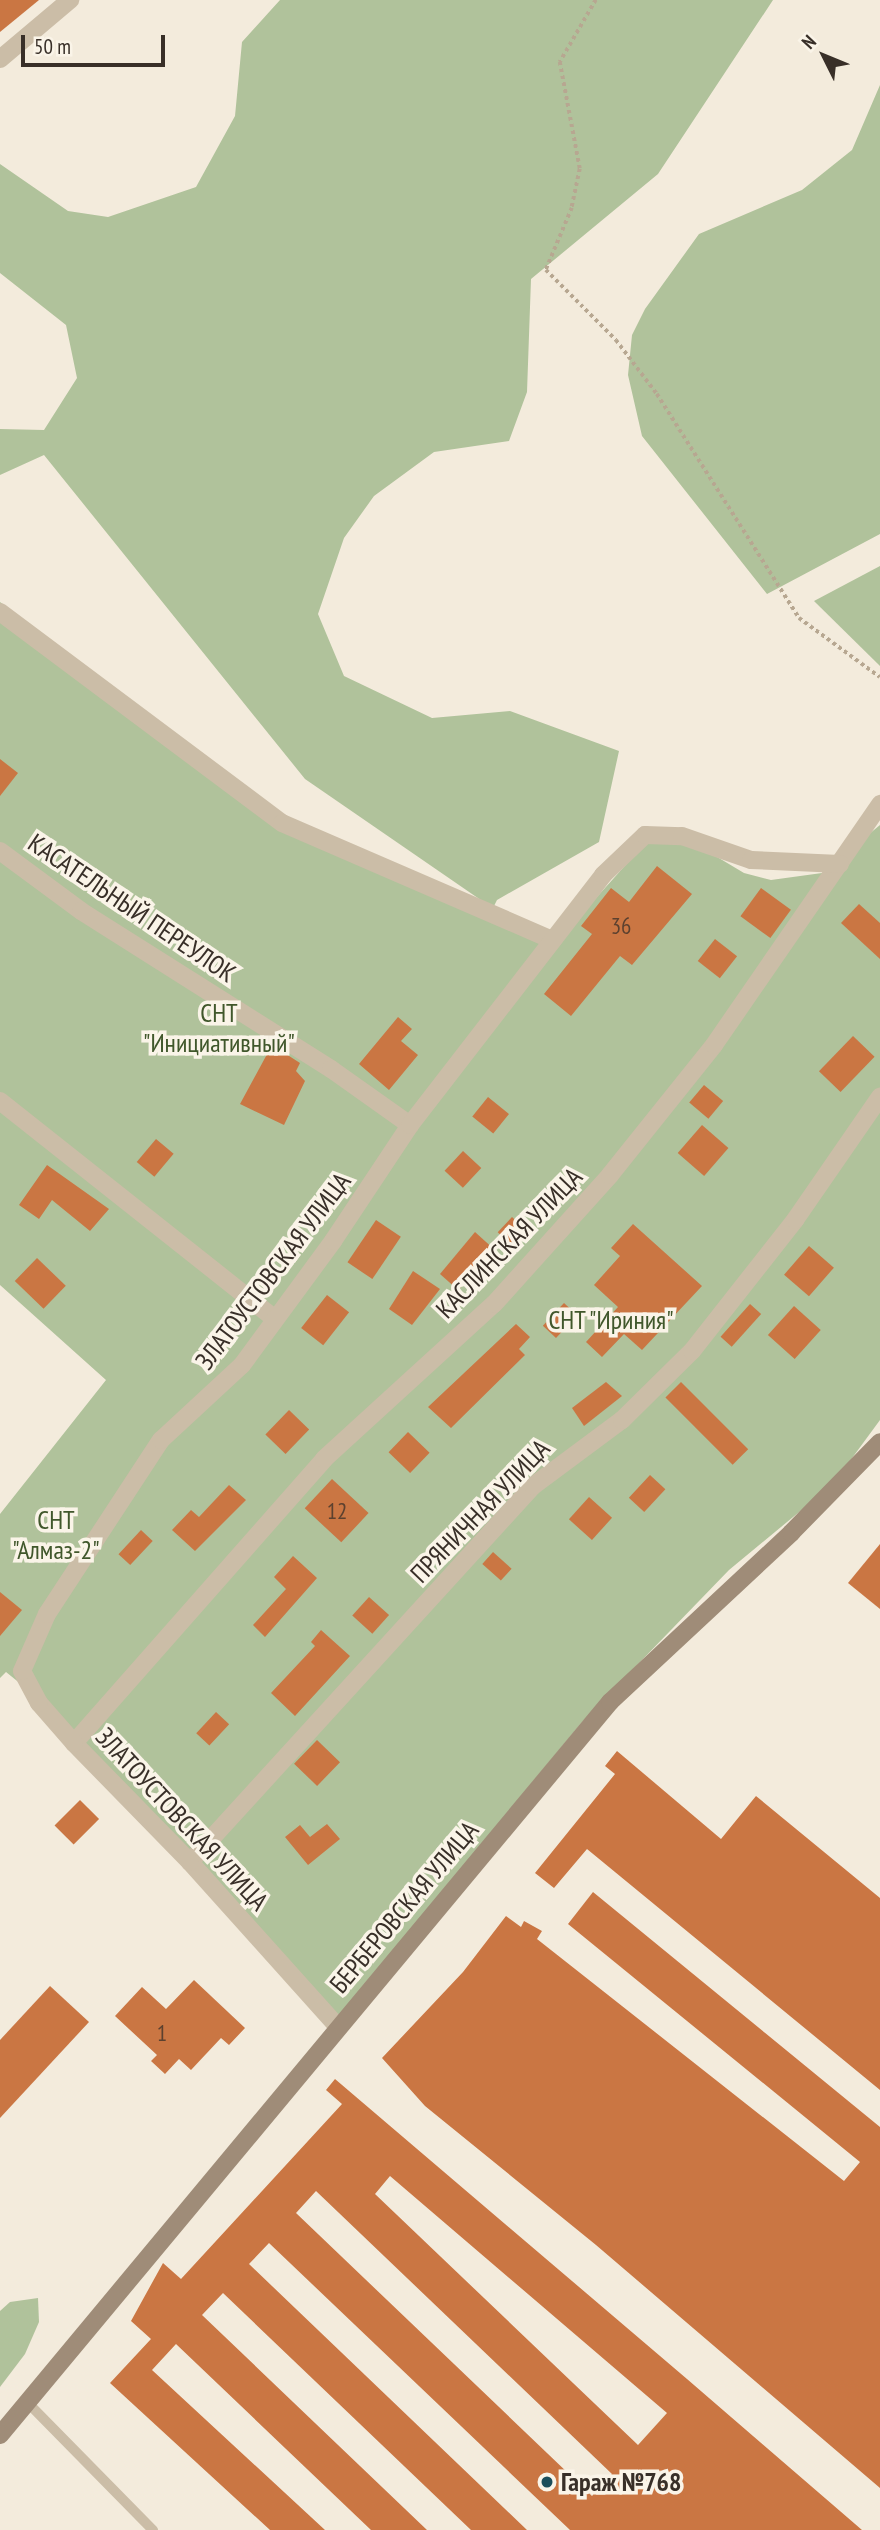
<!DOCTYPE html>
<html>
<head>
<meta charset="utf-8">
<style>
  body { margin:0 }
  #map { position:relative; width:880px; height:2530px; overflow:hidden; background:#f3ebdc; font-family:"PT Sans Narrow",sans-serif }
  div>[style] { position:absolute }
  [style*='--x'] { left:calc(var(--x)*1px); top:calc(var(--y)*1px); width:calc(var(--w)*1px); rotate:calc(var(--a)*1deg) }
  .green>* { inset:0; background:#b0c29b }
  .building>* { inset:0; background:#ca7643; transform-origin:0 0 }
  .path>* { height:3.5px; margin-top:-1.75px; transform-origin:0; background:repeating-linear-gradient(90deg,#b7a791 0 3.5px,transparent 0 7px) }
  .lane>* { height:10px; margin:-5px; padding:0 5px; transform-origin:5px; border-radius:5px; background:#cbbda7 }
  .street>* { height:18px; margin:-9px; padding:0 9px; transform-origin:9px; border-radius:9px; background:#cbbda7 }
  .secondary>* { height:18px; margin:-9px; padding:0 9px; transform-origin:9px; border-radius:9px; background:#9f8c78 }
  .dots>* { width:19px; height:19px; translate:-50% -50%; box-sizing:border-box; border:4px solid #faf4e8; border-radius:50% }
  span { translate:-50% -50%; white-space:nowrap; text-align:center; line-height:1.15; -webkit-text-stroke:7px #faf4e8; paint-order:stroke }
  .number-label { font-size:23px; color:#5c412f }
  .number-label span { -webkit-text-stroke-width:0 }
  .street-label { font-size:26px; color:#382f28 }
  .park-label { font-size:26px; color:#40572b }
  .poi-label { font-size:26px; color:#382f28; font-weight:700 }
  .left { translate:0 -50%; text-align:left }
  .north { position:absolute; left:789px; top:21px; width:70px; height:70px; -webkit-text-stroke:5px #faf4e8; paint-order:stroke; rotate:313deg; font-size:19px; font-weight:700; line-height:28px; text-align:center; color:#382f28 }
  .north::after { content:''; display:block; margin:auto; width:24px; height:32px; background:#382f28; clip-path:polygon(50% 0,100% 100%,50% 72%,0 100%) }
  .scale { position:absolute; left:21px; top:35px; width:144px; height:32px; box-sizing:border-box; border:4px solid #382f28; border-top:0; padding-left:9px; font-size:21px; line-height:24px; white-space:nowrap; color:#382f28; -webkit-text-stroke:5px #faf4e8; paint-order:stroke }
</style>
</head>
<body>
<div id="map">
  <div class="green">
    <div style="clip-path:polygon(280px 0,773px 0,658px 174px,531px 279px,527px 392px,509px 441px,434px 452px,374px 496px,344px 538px,318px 614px,344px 676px,432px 718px,510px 711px,619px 751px,599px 842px,497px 900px,493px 908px,560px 938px,649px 839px,677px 833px,744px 873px,771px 880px,822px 873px,880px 825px,880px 1420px,833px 1484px,729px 1570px,582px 1722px,338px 2018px,37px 1697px,6px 1672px,0 1678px,0 1514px,106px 1380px,0 1285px,0 602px,286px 817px,488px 905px,305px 779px,44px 455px,0 475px,0 429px,44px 430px,77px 378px,66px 325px,0 273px,0 164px,68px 211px,108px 217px,196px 187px,235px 116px,242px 42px)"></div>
    <div style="clip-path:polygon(880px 85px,880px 534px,767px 594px,642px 436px,628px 375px,632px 335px,645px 309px,699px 234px,802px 190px,852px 150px)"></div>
    <div style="clip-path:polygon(880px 566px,880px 666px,814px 601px)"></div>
    <div style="clip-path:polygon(38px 2298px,39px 2322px,25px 2354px,0 2387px,0 2311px,10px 2302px)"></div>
  </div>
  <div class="building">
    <div style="clip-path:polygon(0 0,39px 0,0 32px)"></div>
    <div style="clip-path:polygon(0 759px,18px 773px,0 796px)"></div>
    <div style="clip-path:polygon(657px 866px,692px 894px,632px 965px,620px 956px,571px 1016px,544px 994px,592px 934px,581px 926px,611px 888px,629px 902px)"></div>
    <div style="left:761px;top:888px;width:37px;height:35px;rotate:36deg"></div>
    <div style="clip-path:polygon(859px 904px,880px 923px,880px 959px,841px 923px)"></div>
    <div style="left:715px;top:939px;width:28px;height:28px;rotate:38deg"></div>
    <div style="clip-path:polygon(398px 1017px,412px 1029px,401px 1041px,418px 1055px,389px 1090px,359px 1064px)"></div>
    <div style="left:853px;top:1036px;width:30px;height:49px;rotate:44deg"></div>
    <div style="clip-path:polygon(272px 1045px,300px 1063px,296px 1071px,305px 1081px,284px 1125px,240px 1104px)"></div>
    <div style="left:704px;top:1085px;width:25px;height:23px;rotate:40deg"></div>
    <div style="left:488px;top:1097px;width:27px;height:25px;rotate:39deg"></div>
    <div style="left:702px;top:1125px;width:35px;height:37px;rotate:41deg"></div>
    <div style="left:156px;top:1139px;width:23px;height:30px;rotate:40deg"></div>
    <div style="left:463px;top:1151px;width:25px;height:27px;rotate:43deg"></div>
    <div style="clip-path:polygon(47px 1165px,109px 1209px,90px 1231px,52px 1200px,39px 1219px,19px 1205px)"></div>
    <div style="left:512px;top:1217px;width:23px;height:21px;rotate:43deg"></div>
    <div style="left:376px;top:1220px;width:30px;height:51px;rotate:34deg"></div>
    <div style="clip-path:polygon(633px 1224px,702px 1286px,642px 1350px,624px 1334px,602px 1357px,586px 1342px,618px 1307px,594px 1285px,620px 1256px,611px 1248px)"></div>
    <div style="clip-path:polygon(475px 1232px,496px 1251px,458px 1290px,440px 1274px)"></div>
    <div style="left:809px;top:1246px;width:33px;height:38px;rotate:41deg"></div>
    <div style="left:37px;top:1258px;width:40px;height:32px;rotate:44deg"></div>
    <div style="clip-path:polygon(413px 1271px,440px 1289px,412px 1325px,389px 1309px)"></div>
    <div style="left:327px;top:1295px;width:28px;height:42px;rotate:38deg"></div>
    <div style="left:564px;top:1303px;width:18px;height:31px;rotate:43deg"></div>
    <div style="left:750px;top:1304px;width:15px;height:44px;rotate:42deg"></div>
    <div style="left:794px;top:1306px;width:36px;height:39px;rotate:42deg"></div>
    <div style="clip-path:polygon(516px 1324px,530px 1337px,519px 1349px,525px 1355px,451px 1428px,428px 1407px)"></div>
    <div style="clip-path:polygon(606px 1382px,622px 1396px,584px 1426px,572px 1408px)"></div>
    <div style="left:681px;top:1382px;width:95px;height:22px;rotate:45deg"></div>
    <div style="left:289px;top:1410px;width:28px;height:34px;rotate:44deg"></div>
    <div style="left:408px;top:1432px;width:30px;height:28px;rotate:44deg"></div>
    <div style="left:650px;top:1475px;width:21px;height:31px;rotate:43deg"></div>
    <div style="left:332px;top:1479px;width:50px;height:40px;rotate:43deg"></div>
    <div style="clip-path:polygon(229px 1485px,246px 1500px,195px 1551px,172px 1530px,191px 1510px,199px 1517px)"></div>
    <div style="left:589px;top:1497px;width:31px;height:30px;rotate:42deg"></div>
    <div style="left:141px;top:1530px;width:16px;height:33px;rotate:43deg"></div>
    <div style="clip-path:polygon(880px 1544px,880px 1609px,848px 1583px)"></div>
    <div style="left:493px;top:1552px;width:25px;height:16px;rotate:42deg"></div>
    <div style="clip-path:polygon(293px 1556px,317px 1578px,265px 1637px,253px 1625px,286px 1589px,274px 1577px)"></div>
    <div style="clip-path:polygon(0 1592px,22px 1610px,0 1636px)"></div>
    <div style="left:369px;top:1597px;width:27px;height:25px;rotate:42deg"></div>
    <div style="clip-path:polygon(321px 1630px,350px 1656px,295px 1716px,271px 1693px,315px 1646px,311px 1642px)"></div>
    <div style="left:216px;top:1712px;width:18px;height:29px;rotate:43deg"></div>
    <div style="left:317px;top:1740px;width:32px;height:33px;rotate:44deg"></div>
    <div style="clip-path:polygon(617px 1751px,721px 1839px,756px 1796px,880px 1898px,880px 2090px,587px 1849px,554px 1888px,535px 1873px,615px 1774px,605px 1766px)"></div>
    <div style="left:80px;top:1800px;width:27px;height:36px;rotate:45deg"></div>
    <div style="clip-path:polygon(327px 1824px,340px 1839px,308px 1865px,285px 1837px,300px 1825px,310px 1837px)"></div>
    <div style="clip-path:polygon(593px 1892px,880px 2127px,880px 2488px,596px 2245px,425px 2106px,382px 2058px,463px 1972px,506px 1916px,521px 1927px,524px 1921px,542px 1931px,537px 1939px,844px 2181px,860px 2162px,568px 1924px)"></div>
    <div style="clip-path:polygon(194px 1980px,245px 2028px,229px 2045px,221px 2038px,191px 2070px,179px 2059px,165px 2074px,151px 2061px,157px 2055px,115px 2016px,142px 1987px,166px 2009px)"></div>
    <div style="clip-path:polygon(50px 1986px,89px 2022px,0 2118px,0 2040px)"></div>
    <div style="clip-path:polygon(evenodd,335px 2079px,687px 2379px,862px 2530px,570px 2530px,269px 2243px,249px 2264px,527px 2530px,471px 2530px,223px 2293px,202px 2315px,427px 2530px,371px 2530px,176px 2344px,152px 2370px,325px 2530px,270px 2530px,110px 2383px,151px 2339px,131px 2321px,163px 2263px,181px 2279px,342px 2104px,326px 2090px,335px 2079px,390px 2176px,667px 2413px,638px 2445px,375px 2194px,390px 2176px,335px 2079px,316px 2191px,612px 2474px,592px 2496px,296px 2213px,316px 2191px)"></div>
  </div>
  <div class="path">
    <div style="--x:596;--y:0;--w:72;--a:120.1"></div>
    <div style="--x:560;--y:62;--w:109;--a:79.4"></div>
    <div style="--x:580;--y:169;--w:40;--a:102"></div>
    <div style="--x:572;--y:208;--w:67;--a:112.8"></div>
    <div style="--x:546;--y:270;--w:99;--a:45"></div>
    <div style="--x:616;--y:340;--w:68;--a:52.8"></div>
    <div style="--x:657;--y:394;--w:265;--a:57.6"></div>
    <div style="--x:799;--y:618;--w:100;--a:36.1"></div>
  </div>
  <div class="lane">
    <div style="--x:29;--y:2404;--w:177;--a:45.5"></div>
  </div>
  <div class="street">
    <div style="--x:0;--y:59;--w:92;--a:-40.1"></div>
    <div style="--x:0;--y:612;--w:352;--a:36.8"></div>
    <div style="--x:282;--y:823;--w:295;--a:23.4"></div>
    <div style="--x:0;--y:851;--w:101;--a:36.5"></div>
    <div style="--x:81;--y:911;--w:296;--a:32.3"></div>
    <div style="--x:331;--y:1069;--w:97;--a:35.3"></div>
    <div style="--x:0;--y:1101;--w:350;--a:38.4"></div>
    <div style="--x:74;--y:1743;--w:378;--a:-48.6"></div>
    <div style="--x:324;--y:1459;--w:230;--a:-42.4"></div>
    <div style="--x:494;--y:1304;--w:173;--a:-48"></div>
    <div style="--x:610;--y:1175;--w:166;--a:-51.3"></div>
    <div style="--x:714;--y:1045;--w:293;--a:-55.4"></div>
    <div style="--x:190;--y:1862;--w:509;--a:-47.63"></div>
    <div style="--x:533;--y:1486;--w:111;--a:-36.6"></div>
    <div style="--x:622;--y:1420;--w:98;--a:-44.6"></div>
    <div style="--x:692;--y:1351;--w:167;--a:-51.8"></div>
    <div style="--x:795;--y:1220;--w:150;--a:-55.4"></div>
    <div style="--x:338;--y:2027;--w:222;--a:-131.9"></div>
    <div style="--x:190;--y:1862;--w:166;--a:-134.3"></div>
    <div style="--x:74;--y:1743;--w:53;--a:-131.2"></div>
    <div style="--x:39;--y:1703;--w:36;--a:-118"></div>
    <div style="--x:22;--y:1671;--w:62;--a:-66.3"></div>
    <div style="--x:47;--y:1614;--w:208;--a:-56.8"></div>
    <div style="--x:161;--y:1440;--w:110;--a:-42.8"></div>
    <div style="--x:242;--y:1365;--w:154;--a:-53.7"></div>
    <div style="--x:333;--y:1241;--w:139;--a:-56.4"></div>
    <div style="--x:410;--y:1125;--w:316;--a:-52.3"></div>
    <div style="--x:603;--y:875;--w:58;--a:-43.6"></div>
    <div style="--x:645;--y:835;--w:37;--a:2"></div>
    <div style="--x:682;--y:836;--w:73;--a:19.2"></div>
    <div style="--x:751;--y:860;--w:89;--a:2.6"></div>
  </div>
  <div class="secondary">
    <div style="--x:0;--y:2435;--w:954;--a:-50.23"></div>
    <div style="--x:610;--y:1702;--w:248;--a:-43"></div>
    <div style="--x:791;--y:1533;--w:127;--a:-45.6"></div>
  </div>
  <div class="dots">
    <div style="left:547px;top:2482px;background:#1c4e5b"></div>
  </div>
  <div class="number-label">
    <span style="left:621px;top:926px">36</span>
    <span style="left:337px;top:1511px">12</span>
    <span style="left:162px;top:2033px">1</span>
  </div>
  <div class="street-label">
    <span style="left:132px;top:908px;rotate:34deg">КАСАТЕЛЬНЫЙ ПЕРЕУЛОК</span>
    <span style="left:509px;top:1243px;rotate:-46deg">КАСЛИНСКАЯ УЛИЦА</span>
    <span style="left:273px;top:1271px;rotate:-53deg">ЗЛАТОУСТОВСКАЯ УЛИЦА</span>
    <span style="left:480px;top:1511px;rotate:-46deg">ПРЯНИЧНАЯ УЛИЦА</span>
    <span style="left:182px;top:1819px;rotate:47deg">ЗЛАТОУСТОВСКАЯ УЛИЦА</span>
    <span style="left:404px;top:1907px;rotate:-50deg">БЕРБЕРОВСКАЯ УЛИЦА</span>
  </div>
  <div class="park-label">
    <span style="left:219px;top:1028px">СНТ<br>"Инициативный"</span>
    <span style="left:611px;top:1320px">СНТ "Ириния"</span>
    <span style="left:56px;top:1535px">СНТ<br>"Алмаз-2"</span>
  </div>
  <div class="poi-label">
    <span class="left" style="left:561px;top:2482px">Гараж №768</span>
  </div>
  <div class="north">N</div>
  <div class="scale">50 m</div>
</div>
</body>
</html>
